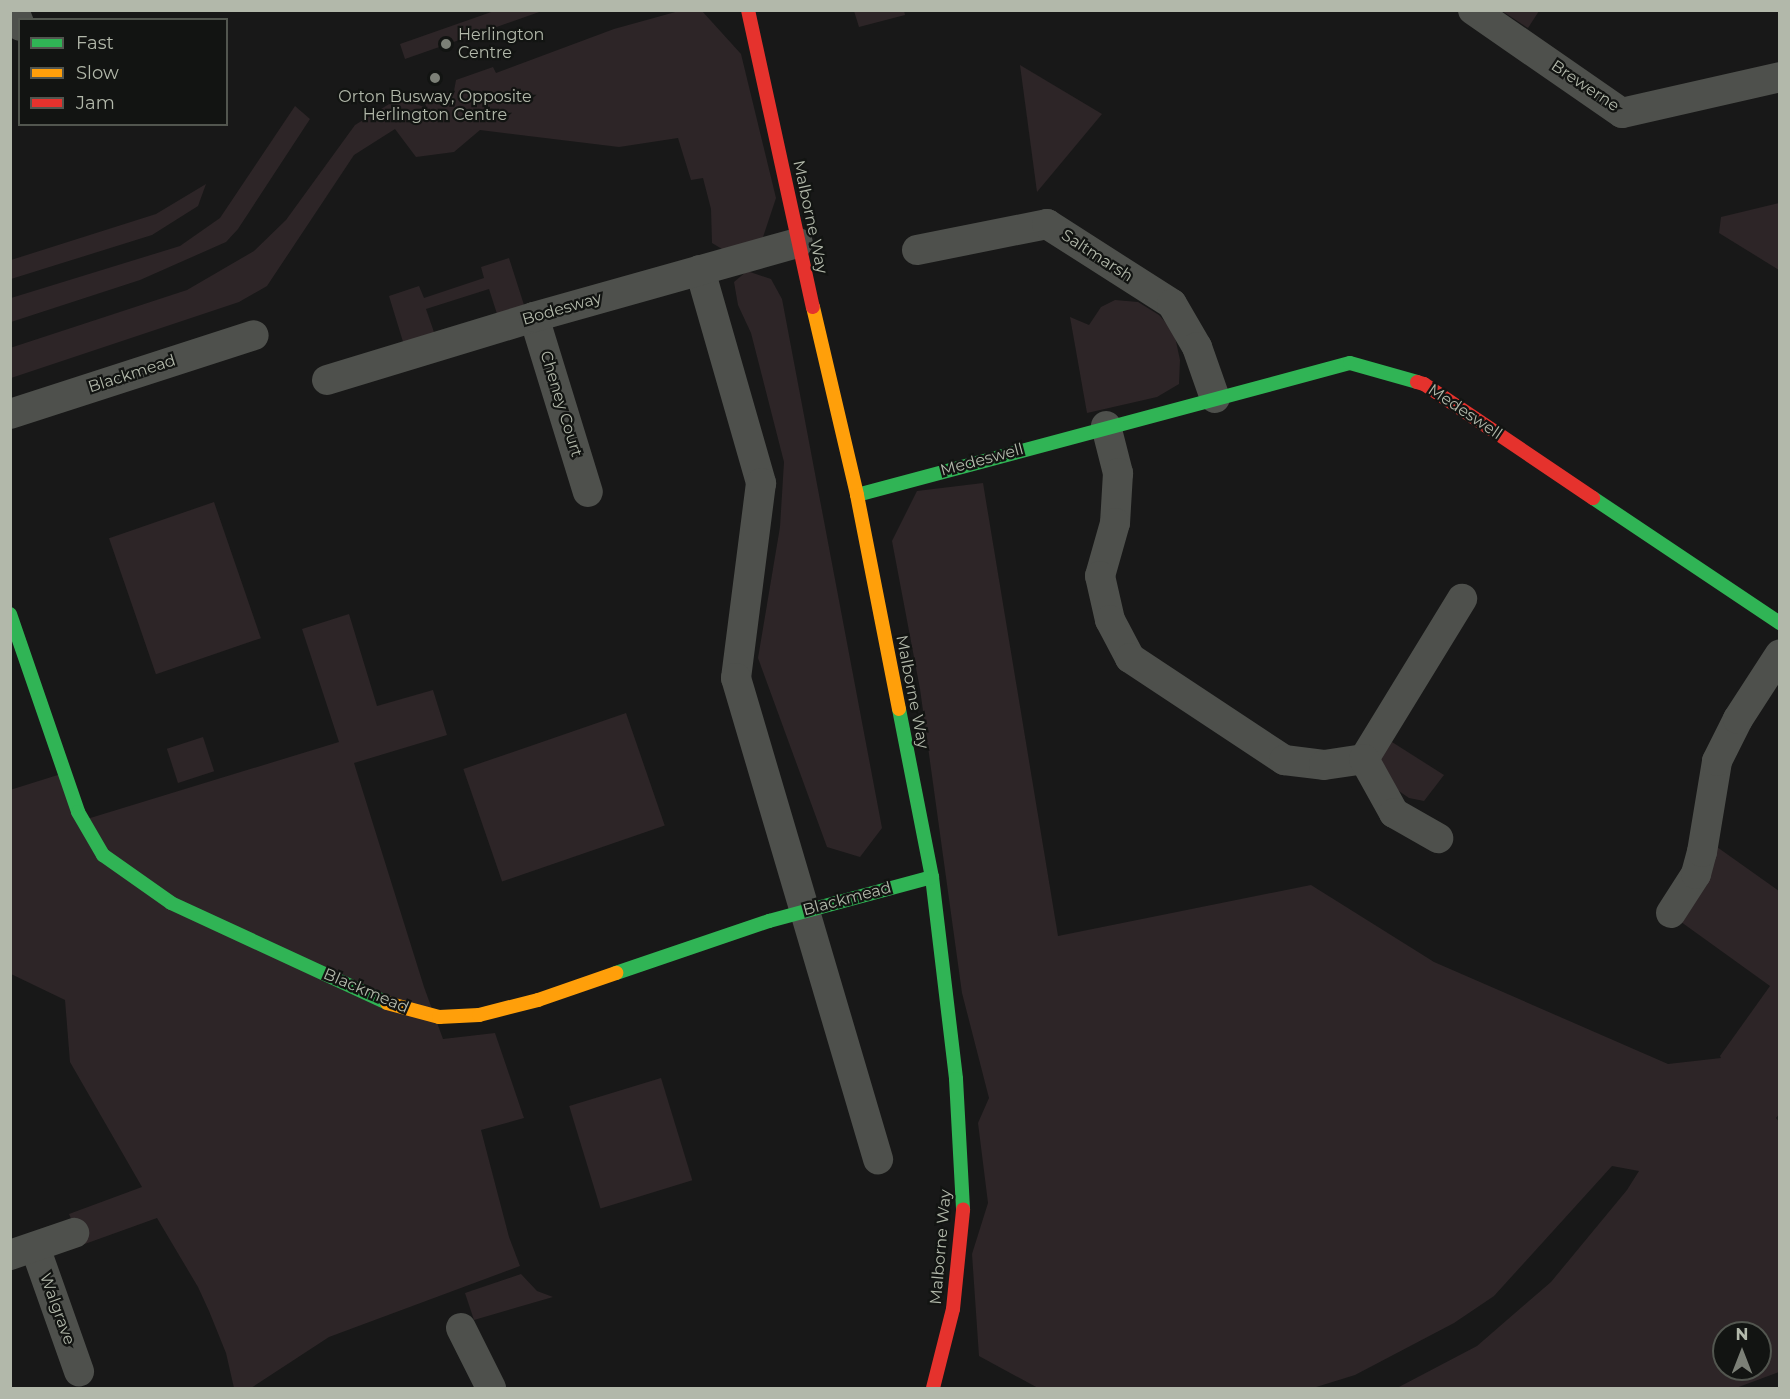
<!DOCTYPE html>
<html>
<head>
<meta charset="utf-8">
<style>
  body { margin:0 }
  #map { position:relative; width:1790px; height:1399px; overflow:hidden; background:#181818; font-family:Montserrat,sans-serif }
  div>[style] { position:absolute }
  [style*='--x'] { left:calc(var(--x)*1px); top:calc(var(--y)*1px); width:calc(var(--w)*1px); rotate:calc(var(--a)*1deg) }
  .green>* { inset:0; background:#2d2527; transform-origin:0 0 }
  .street>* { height:30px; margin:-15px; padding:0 15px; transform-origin:15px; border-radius:15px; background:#4e504c }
  .fast>* { height:14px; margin:-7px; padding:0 7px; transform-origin:7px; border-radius:7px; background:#30b455 }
  .slow>* { height:14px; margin:-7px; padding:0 7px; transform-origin:7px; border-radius:7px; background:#ff9f0a }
  .jam>* { height:14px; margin:-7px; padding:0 7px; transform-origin:7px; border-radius:7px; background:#e5322d }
  .dots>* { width:16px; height:16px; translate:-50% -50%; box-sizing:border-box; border:3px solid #121412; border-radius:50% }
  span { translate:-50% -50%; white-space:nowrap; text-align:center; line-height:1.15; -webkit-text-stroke:4.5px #121412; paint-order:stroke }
  .poi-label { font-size:16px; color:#b2b8aa }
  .left { translate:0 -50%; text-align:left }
  .street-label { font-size:16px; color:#b2b8aa }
  .frame { position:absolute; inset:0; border:12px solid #b2b8aa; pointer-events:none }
  .legend { position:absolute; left:18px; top:18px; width:210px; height:108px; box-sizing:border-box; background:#121412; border:2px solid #52564f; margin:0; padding:8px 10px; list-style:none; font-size:18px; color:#b2b8aa }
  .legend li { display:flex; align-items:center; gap:12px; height:30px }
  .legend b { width:30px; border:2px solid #52564f }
  .north { position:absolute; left:1712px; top:1321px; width:60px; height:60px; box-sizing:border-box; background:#121412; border:2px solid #52564f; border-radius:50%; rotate:0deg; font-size:16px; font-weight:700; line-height:24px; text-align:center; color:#b2b8aa }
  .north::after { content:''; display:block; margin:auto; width:21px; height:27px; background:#7c8077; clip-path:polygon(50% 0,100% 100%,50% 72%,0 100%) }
</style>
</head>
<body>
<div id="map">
  <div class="green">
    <div style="clip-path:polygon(497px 10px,542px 11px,405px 59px,400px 44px)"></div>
    <div style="clip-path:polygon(679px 11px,702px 11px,741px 54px,776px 198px,762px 240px,727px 252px,712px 243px,711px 209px,703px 178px,691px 180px,678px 138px,619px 147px,480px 130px,454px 152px,416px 157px,395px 129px,354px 155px,267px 286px,239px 302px,11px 378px,10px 348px,187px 290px,254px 251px,286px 220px,355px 125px,399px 98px,427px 108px,423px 100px,454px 91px,456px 80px,493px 67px,496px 73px,614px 29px)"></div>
    <div style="clip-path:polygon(854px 11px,904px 11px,905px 15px,859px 27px)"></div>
    <div style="clip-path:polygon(1502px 11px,1539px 11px,1528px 28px)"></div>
    <div style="clip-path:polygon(1020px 65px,1102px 114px,1037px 192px)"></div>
    <div style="clip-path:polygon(295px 106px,310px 119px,238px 229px,226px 242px,140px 280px,11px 322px,11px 298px,180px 246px,220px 218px)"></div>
    <div style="clip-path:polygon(206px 184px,198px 206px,152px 235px,11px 279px,11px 260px,156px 214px)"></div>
    <div style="clip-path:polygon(1779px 203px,1779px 270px,1719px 233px,1721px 217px)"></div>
    <div style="clip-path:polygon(509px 258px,524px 305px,497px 314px,489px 289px,426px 309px,435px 335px,404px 345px,389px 296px,419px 286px,424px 298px,484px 278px,481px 267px)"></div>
    <div style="clip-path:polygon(747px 271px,771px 279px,782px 299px,882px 828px,860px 857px,827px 847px,758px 658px,780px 527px,784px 462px,751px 333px,738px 305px,734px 282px)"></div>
    <div style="clip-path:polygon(1115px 300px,1138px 302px,1159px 315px,1174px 332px,1180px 360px,1179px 384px,1157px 397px,1087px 413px,1070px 317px,1089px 325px,1101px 307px)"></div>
    <div style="clip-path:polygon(evenodd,983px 483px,1058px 936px,1311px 885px,1434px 962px,1668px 1064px,1721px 1058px,1720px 1056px,1770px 986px,1670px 914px,1717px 847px,1779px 891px,1780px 1113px,1776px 1118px,1780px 1123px,1779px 1372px,1736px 1388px,1397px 1388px,1477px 1346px,1551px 1282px,1627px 1190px,1639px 1171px,1612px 1166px,1494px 1296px,1454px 1323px,1355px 1375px,1313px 1388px,1038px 1388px,979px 1356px,972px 1254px,988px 1203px,978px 1123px,989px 1098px,962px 993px,920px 689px,892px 541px,917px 491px,983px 483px,1724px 1333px,1760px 1333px,1760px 1369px,1724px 1369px,1724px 1333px)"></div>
    <div style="left:214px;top:502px;width:144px;height:111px;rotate:71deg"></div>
    <div style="clip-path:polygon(349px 614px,377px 706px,433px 690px,447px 735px,354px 763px,424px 987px,443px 1039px,495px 1033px,524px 1118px,481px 1130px,509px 1237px,520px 1266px,329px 1337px,251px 1388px,234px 1388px,226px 1353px,209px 1311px,198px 1287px,157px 1218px,82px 1245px,69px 1214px,142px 1187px,70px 1062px,65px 1000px,11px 974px,10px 790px,61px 774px,87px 819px,339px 742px,302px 629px)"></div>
    <div style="left:626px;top:713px;width:119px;height:172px;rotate:71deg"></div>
    <div style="left:203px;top:737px;width:36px;height:38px;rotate:72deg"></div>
    <div style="clip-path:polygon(1392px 742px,1444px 775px,1424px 801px,1409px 798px,1393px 787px,1379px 760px)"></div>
    <div style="left:661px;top:1078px;width:107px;height:96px;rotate:73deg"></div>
    <div style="clip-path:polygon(521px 1274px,537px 1291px,553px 1297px,474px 1320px,465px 1293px)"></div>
  </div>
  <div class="street">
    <div style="--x:14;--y:10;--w:17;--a:69"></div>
    <div style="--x:1473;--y:10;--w:181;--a:34.7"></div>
    <div style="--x:1622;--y:113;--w:162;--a:-12.8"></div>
    <div style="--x:917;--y:250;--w:133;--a:-11.3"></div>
    <div style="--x:1047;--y:224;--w:148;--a:32.6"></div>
    <div style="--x:1172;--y:304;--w:50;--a:59.8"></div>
    <div style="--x:1197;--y:347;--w:54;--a:70.6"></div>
    <div style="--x:700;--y:270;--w:222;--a:74"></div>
    <div style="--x:761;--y:483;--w:197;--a:97.3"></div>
    <div style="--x:736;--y:678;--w:502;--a:73.55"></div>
    <div style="--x:534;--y:317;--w:183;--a:72.9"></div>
    <div style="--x:327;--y:380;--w:216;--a:-16.9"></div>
    <div style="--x:534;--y:317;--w:274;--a:-15.7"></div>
    <div style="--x:10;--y:414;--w:256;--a:-17.9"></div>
    <div style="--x:1106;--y:426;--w:49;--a:75.7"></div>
    <div style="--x:1118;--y:473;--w:50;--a:93.4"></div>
    <div style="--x:1115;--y:523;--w:55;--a:105.8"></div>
    <div style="--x:1100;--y:576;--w:45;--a:77.2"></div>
    <div style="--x:1110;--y:620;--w:43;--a:62.2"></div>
    <div style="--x:1130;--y:658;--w:185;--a:33.5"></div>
    <div style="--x:1284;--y:760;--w:40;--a:7.1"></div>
    <div style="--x:1324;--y:765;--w:40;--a:-8.5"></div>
    <div style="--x:1364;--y:759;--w:188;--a:-58.5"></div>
    <div style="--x:1364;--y:759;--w:62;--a:60.9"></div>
    <div style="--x:1394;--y:813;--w:51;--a:29.6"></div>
    <div style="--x:1671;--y:913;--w:46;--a:-57.3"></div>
    <div style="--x:1696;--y:874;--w:23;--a:-75"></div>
    <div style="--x:1702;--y:852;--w:92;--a:-80.6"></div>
    <div style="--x:1717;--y:761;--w:47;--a:-63.4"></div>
    <div style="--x:1738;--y:719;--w:77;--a:-57.1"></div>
    <div style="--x:35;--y:1247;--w:132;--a:70.5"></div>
    <div style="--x:10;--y:1255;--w:68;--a:-19"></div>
    <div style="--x:461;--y:1328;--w:67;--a:63.4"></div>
  </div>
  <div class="fast">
    <div style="--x:857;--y:495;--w:510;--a:-14.99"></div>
    <div style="--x:1350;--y:363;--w:70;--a:15.8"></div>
    <div style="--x:1593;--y:498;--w:225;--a:33.8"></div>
    <div style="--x:10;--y:614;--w:209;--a:71"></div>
    <div style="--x:78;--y:812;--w:50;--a:59.8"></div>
    <div style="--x:103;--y:855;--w:83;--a:35.2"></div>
    <div style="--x:171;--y:903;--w:238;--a:24.8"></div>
    <div style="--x:899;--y:709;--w:171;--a:78.9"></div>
    <div style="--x:932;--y:877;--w:203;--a:83.2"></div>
    <div style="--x:956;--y:1079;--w:131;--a:86.9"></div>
    <div style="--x:616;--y:973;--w:162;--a:-18.8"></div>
    <div style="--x:769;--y:921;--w:169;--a:-15.1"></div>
  </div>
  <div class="slow">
    <div style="--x:813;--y:307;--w:193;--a:76.8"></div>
    <div style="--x:857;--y:495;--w:218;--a:78.9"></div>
    <div style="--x:387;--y:1003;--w:54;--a:15.1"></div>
    <div style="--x:439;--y:1017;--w:40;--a:-2.9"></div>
    <div style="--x:479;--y:1015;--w:61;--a:-14.3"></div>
    <div style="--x:538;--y:1000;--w:83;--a:-19.1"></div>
  </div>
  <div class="jam">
    <div style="--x:748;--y:10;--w:304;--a:77.7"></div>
    <div style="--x:1417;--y:382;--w:7;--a:16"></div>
    <div style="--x:1424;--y:384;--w:204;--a:34"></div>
    <div style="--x:933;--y:1388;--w:81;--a:-75.8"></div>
    <div style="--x:953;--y:1309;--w:100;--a:-84.2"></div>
  </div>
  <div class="dots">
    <div style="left:446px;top:44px;background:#7c8077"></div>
    <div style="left:435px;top:78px;background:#7c8077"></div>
  </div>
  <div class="poi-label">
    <span class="left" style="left:458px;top:44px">Herlington<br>Centre</span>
    <span style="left:435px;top:106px">Orton Busway, Opposite<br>Herlington Centre</span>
  </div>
  <div class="street-label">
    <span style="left:1585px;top:86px;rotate:34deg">Brewerne</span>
    <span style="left:810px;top:217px;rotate:78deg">Malborne Way</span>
    <span style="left:1097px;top:256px;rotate:33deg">Saltmarsh</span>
    <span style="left:562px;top:309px;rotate:-16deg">Bodesway</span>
    <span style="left:132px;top:374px;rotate:-18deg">Blackmead</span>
    <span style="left:561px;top:404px;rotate:73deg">Cheney Court</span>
    <span style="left:1465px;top:412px;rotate:34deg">Medeswell</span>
    <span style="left:982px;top:460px;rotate:-15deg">Medeswell</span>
    <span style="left:912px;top:692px;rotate:79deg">Malborne Way</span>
    <span style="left:847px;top:899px;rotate:-15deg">Blackmead</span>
    <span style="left:366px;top:991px;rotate:23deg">Blackmead</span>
    <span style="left:941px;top:1247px;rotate:-85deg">Malborne Way</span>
    <span style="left:57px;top:1309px;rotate:70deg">Walgrave</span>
  </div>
  <div class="frame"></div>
  <ul class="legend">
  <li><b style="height:8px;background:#30b455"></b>Fast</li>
  <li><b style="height:8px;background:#ff9f0a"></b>Slow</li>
  <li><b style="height:8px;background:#e5322d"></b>Jam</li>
  </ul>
  <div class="north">N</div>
</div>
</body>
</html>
